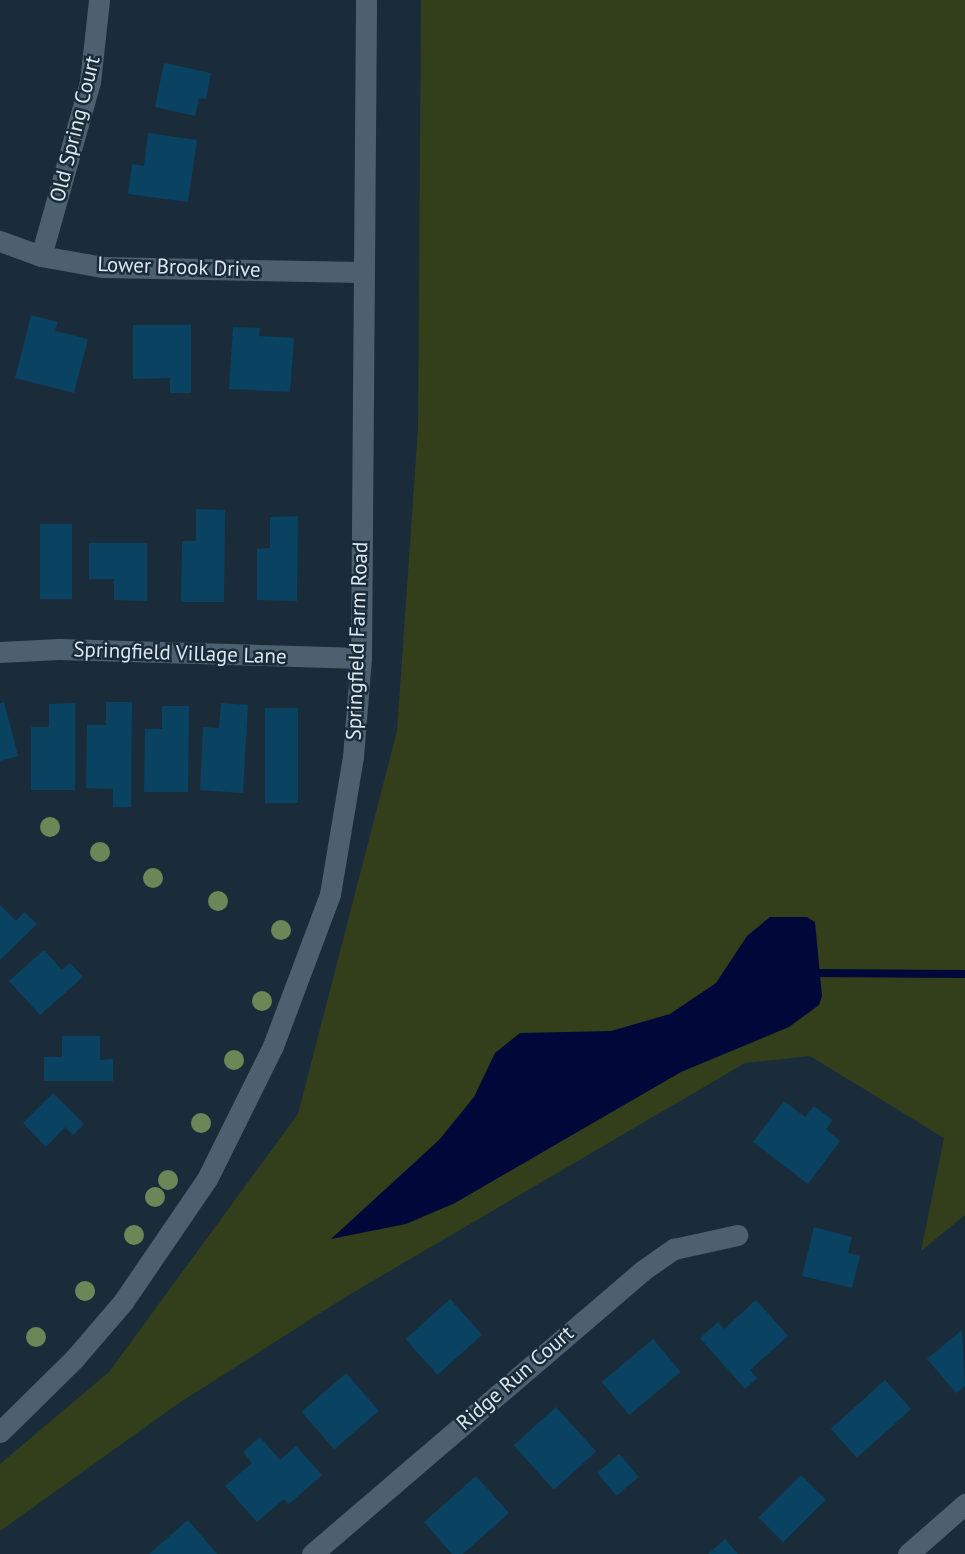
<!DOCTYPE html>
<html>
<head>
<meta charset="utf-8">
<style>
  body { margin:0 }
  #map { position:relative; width:965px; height:1554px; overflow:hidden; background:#1a2c39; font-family:"PT Sans",sans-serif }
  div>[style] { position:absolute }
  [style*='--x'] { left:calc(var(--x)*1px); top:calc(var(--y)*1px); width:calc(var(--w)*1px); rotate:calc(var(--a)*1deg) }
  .green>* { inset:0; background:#333f1a }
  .water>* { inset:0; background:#000839 }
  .stream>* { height:8px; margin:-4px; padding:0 4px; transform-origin:4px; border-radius:4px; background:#000839 }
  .building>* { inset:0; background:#0a4262; transform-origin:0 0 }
  .minor>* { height:21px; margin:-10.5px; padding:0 10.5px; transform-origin:10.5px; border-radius:10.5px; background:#4d606f }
  .trees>* { width:20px; height:20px; margin:-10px; border-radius:50%; background:#6c8657 }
  span { translate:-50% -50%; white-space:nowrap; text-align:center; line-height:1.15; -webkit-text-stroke:5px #1a2c39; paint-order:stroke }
  .street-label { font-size:21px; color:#dce7f0 }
</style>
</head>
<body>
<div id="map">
  <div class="green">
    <div style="clip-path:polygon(421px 0,965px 0,965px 1215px,921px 1251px,944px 1138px,810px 1056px,745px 1063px,347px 1296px,179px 1403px,0 1531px,0 1464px,109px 1372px,298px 1114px,397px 731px,418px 429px)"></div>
  </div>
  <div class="water">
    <div style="clip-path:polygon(770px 917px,807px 917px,815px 922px,822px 996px,819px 1005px,789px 1027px,681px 1072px,455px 1203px,406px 1224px,331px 1239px,439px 1140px,474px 1097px,495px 1053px,520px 1033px,611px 1031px,670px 1014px,716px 983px,747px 936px)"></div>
  </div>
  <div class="stream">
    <div style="--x:814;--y:973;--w:151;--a:0.4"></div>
  </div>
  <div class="building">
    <div style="clip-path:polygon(164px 63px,211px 73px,206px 99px,199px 98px,195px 116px,155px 107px)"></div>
    <div style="clip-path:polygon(148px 133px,197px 140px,188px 202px,128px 194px,132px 164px,144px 166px)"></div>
    <div style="clip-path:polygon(31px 315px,58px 322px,55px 331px,88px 339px,74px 393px,15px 378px)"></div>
    <div style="clip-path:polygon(133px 325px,191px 325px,191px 393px,170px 393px,170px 378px,133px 379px)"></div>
    <div style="clip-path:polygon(233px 327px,260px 328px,259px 336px,294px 338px,290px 392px,229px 389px)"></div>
    <div style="clip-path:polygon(196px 509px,225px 510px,224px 602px,181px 602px,182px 541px,196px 541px)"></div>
    <div style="clip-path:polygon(298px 516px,297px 601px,257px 600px,257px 549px,270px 548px,270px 517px)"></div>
    <div style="left:40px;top:524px;width:32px;height:75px"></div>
    <div style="clip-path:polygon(89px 543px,147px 543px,147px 601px,114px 600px,114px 579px,89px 579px)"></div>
    <div style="clip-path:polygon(4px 702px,18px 756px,0 761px,0 703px)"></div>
    <div style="clip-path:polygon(106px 702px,132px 702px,131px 807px,113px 807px,113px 789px,86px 788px,87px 725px,106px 725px)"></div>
    <div style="clip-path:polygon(75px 703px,75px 790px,31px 790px,31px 727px,49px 727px,49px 704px)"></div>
    <div style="clip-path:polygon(221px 703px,248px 705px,243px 793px,200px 790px,203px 727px,219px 728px)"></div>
    <div style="clip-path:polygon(162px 706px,189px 706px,188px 792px,144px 792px,145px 729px,162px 729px)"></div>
    <div style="left:265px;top:708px;width:33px;height:95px"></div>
    <div style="clip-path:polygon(0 905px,16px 921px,24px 912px,37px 924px,0 960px)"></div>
    <div style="clip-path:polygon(44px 950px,62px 970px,70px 963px,83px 977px,40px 1015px,9px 981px)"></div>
    <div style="clip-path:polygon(62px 1036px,100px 1036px,100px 1060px,113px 1059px,113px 1081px,44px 1081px,44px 1057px,62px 1057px)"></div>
    <div style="clip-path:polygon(53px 1093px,84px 1124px,73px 1135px,65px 1127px,46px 1147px,23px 1123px)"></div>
    <div style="clip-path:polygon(784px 1101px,805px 1117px,814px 1106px,833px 1120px,826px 1129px,840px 1141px,808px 1184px,753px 1142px)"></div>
    <div style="clip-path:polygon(814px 1227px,852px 1237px,848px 1253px,860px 1256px,852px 1288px,802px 1276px)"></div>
    <div style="left:450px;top:1299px;width:48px;height:60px;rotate:48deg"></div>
    <div style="clip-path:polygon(756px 1300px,788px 1336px,750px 1370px,757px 1378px,745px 1389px,700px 1338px,718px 1322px,724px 1329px)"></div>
    <div style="clip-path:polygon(962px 1330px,965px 1386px,956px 1393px,927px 1359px)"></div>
    <div style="left:653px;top:1339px;width:43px;height:67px;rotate:50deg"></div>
    <div style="left:346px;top:1373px;width:50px;height:59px;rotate:49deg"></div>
    <div style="left:885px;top:1380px;width:39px;height:73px;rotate:48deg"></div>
    <div style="left:556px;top:1407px;width:60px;height:57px;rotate:48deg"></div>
    <div style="clip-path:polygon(260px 1437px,280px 1460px,296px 1446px,322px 1475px,289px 1504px,284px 1499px,257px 1522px,225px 1486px,252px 1463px,243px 1452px)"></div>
    <div style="left:619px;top:1454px;width:30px;height:29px;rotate:49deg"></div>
    <div style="left:801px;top:1475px;width:35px;height:60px;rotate:45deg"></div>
    <div style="clip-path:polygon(476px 1476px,509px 1513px,463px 1554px,452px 1554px,424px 1522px)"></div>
    <div style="clip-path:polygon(188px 1520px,217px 1554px,149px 1554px)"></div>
    <div style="clip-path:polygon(725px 1539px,738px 1554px,708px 1554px)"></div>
  </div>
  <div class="minor">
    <div style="--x:0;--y:241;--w:44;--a:20.1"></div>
    <div style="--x:41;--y:256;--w:63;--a:10.1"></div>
    <div style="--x:103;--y:267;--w:259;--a:1.1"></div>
    <div style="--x:41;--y:256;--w:181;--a:-74.3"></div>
    <div style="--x:90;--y:82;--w:82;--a:-83.7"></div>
    <div style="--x:0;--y:652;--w:59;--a:-2.9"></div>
    <div style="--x:59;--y:649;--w:302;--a:1.7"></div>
    <div style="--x:0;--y:1432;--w:104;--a:-44.6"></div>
    <div style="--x:74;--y:1359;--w:75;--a:-49.3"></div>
    <div style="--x:123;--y:1302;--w:149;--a:-55.7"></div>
    <div style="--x:207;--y:1179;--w:148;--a:-63.6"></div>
    <div style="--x:273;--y:1046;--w:162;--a:-69.4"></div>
    <div style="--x:330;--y:894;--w:139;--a:-80.5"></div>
    <div style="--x:353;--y:757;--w:99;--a:-85.4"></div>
    <div style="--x:361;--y:658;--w:658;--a:-89.56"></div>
    <div style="--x:312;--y:1554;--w:435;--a:-40.6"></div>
    <div style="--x:642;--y:1271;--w:39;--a:-35"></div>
    <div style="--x:674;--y:1249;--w:65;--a:-12.5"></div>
    <div style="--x:908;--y:1554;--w:76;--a:-41.3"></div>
  </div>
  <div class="trees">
    <div style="left:50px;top:827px"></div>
    <div style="left:100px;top:852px"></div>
    <div style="left:153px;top:878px"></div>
    <div style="left:218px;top:901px"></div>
    <div style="left:281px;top:930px"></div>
    <div style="left:262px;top:1001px"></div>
    <div style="left:234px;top:1060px"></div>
    <div style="left:201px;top:1123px"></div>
    <div style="left:168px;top:1180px"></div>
    <div style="left:155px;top:1197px"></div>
    <div style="left:134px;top:1235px"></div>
    <div style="left:85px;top:1291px"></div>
    <div style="left:36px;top:1337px"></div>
  </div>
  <div class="street-label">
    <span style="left:75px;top:129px;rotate:-76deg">Old Spring Court</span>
    <span style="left:179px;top:267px;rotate:2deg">Lower Brook Drive</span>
    <span style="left:357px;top:641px;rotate:-88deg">Springfield Farm Road</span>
    <span style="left:180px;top:653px;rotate:2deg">Springfield Village Lane</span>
    <span style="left:515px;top:1378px;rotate:-41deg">Ridge Run Court</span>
  </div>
</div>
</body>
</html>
